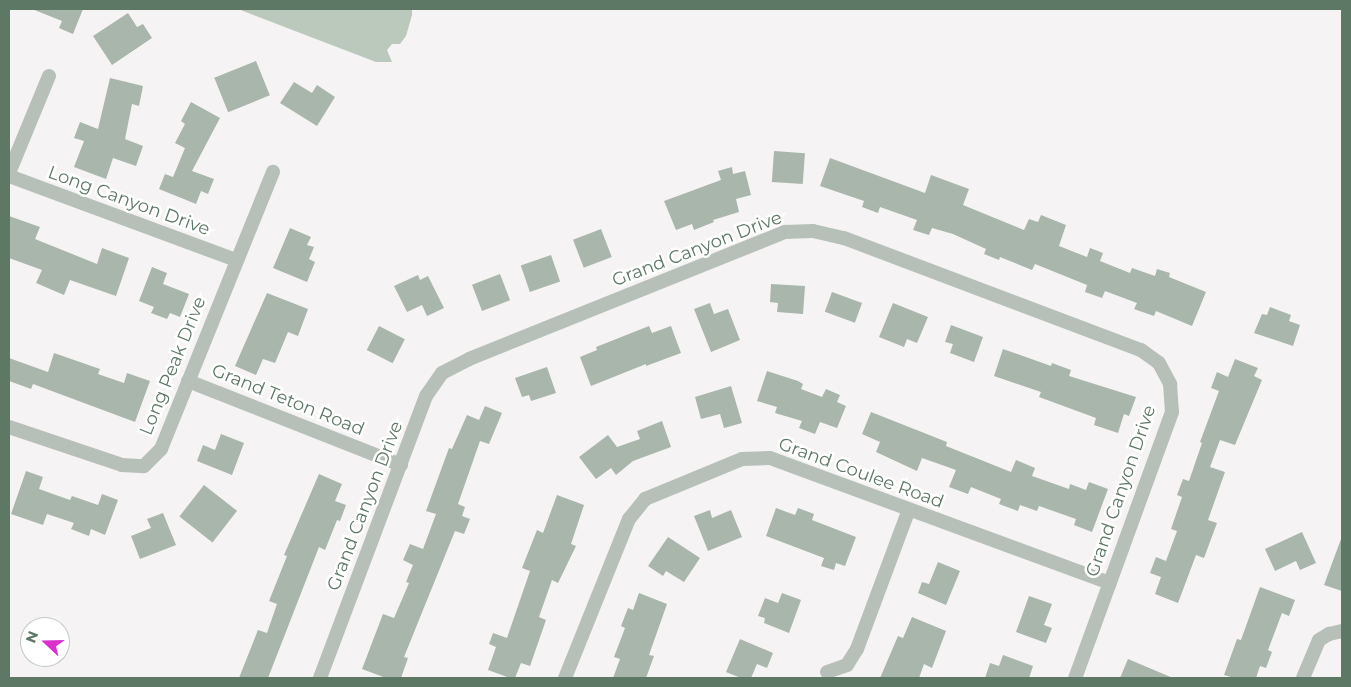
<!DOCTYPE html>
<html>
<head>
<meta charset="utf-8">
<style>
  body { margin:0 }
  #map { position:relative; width:1351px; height:687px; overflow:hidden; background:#f6f3f4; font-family:Montserrat,sans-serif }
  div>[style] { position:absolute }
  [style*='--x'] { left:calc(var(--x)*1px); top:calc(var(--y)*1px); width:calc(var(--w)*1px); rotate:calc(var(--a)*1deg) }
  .water>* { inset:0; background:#bac9bb }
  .building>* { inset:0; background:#a9b6ac; transform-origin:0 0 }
  .street>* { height:14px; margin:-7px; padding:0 7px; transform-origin:7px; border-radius:7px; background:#b6c0b9 }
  span { translate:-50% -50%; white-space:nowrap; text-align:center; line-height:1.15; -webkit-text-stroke:5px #fff; paint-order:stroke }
  .street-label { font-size:18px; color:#5e7866 }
  .frame { position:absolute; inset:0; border:10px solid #5e7866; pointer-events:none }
  .north { position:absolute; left:20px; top:617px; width:50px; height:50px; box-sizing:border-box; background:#fff; border:1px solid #bfc9c2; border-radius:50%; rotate:291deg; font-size:14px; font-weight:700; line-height:20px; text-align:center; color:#5e7866 }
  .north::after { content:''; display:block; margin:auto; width:18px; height:22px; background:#d930ce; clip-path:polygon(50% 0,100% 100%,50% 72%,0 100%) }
</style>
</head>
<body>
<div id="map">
  <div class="water">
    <div style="clip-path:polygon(238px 9px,412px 9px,412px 15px,406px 36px,400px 44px,392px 44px,387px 50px,392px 62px,376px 62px)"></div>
  </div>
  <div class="building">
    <div style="clip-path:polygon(32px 9px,83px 9px,73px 34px,59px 28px,62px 21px)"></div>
    <div style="clip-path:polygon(128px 13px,137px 27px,143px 24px,152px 38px,112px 65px,93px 36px)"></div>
    <div style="left:256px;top:61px;width:37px;height:45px;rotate:68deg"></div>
    <div style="clip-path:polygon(110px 78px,143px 86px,139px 106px,132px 104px,125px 139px,143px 146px,136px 166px,113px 158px,106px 179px,74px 167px,84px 141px,74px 138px,80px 122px,98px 129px)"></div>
    <div style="clip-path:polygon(294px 82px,312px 93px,317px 85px,335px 97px,317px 126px,280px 103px)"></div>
    <div style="clip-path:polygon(191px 102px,220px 118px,192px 171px,214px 179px,208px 194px,201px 191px,196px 204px,159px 189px,165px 174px,173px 177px,185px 148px,175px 143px,185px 124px,181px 121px)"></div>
    <div style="left:774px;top:151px;width:31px;height:31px;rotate:4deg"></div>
    <div style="clip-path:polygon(830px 158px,925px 193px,931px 175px,969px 189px,963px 205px,1024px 230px,1029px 219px,1038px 222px,1041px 215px,1066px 225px,1059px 246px,1087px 257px,1090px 248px,1103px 253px,1100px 261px,1130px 273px,1132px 268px,1155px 276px,1157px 269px,1170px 273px,1169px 277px,1206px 292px,1192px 326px,1156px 311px,1154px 316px,1134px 309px,1137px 303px,1105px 291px,1102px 298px,1085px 292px,1087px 285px,1035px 264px,1032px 270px,1000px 257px,999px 260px,984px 254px,986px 249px,953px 234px,932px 228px,929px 235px,913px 230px,917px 220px,880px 207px,878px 213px,862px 207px,864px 201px,820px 186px)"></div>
    <div style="clip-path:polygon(732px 167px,733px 174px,745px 171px,751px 195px,736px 199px,739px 212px,713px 220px,714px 222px,694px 230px,692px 224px,676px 230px,664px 201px,721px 180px,718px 171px)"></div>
    <div style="clip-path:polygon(9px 216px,40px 227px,35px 239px,97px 264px,102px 248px,129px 258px,116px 296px,70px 280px,64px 295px,36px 283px,42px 270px,9px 258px)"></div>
    <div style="clip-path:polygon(290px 228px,311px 237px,307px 245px,314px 247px,309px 259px,315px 262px,307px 282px,273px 268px)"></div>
    <div style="left:601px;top:229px;width:30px;height:30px;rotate:69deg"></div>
    <div style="left:551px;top:255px;width:28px;height:32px;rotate:71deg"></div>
    <div style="clip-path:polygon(152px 267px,167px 273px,163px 284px,189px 294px,180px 317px,170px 313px,167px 319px,151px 313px,154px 307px,139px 301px)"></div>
    <div style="left:500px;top:274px;width:28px;height:30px;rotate:69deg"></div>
    <div style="clip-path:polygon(418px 275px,420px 280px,428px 276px,444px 308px,427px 316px,422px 305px,407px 312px,394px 286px)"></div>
    <div style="clip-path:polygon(771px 284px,805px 286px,803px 314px,777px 312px,778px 303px,770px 302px)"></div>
    <div style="left:832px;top:292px;width:32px;height:21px;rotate:20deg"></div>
    <div style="clip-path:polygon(267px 293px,308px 309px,298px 336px,288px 332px,275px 363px,263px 359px,256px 375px,235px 366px)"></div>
    <div style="clip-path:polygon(710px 303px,714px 314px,728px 309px,740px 340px,711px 352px,694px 309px)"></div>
    <div style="clip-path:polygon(893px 303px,928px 317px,917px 343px,907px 339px,904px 347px,879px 337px)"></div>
    <div style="clip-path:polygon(1270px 307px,1291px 315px,1289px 321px,1300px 325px,1293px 346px,1254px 333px,1262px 314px,1267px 315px)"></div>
    <div style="clip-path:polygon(951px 325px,983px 337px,974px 362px,950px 353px,953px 344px,945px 342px)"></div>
    <div style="left:379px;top:326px;width:29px;height:27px;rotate:27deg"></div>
    <div style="clip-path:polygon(649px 326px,652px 333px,671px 326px,681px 353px,646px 366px,646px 364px,591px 386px,580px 357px,597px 350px,596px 347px)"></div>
    <div style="clip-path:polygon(1003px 349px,1051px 366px,1052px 363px,1071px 370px,1069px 376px,1136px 397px,1129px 416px,1124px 414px,1118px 433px,1094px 425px,1096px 418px,1039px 397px,1041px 392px,994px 376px)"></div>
    <div style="clip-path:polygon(54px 353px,100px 369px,98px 374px,124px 383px,127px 373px,150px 381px,135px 422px,33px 384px,31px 389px,9px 381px,9px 358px,48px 372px)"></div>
    <div style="clip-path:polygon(1235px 359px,1258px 368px,1254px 376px,1262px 380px,1235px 445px,1220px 440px,1210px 467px,1225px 472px,1208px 520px,1217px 523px,1204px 558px,1196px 555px,1178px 603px,1155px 594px,1161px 577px,1150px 573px,1156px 557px,1166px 561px,1177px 531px,1171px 529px,1182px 497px,1177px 495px,1183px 479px,1189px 481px,1202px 443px,1200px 442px,1219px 391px,1211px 388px,1217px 372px,1228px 377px)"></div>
    <div style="clip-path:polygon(547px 367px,556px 393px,531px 401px,529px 395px,522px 397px,515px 378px)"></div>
    <div style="clip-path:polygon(767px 371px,798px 381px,803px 384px,801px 389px,822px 397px,826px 389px,840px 395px,837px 402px,846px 406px,837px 428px,820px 422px,815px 434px,799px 428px,802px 421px,775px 413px,777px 407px,757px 401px)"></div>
    <div style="clip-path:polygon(731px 386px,742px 423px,724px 428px,720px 414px,701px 419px,695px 397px)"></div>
    <div style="clip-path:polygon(485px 406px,502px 413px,489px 444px,480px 441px,458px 504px,465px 507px,462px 516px,470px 519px,464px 534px,455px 531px,404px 657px,408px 658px,401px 678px,386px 678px,362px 669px,383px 614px,394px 618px,409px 583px,406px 582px,413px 565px,403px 560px,410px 544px,423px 549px,436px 514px,426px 511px,449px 448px,452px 449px,467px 415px,479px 420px)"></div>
    <div style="clip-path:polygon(871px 412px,947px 442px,946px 446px,1011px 472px,1016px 460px,1035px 468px,1032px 476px,1069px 489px,1070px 484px,1086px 490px,1089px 482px,1108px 489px,1092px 532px,1074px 525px,1076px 519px,1039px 506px,1037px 511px,1020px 505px,1018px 511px,999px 504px,1001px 499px,971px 487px,968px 494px,949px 487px,956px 470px,922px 458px,917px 471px,876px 452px,880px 442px,862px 434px)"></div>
    <div style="clip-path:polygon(662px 421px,671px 447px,633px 461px,616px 475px,611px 468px,596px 479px,579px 457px,608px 435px,617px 447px,640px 439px,637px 431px)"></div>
    <div style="clip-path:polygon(221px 434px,244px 443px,232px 475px,197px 461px,203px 445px,215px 450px)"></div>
    <div style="clip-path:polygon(26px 471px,43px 477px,39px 489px,70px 500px,72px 496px,98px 505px,102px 494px,118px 500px,105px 535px,91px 529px,89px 536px,71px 529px,74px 523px,47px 514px,43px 525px,11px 514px)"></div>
    <div style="clip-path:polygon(319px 474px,342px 484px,335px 501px,346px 505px,340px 521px,337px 520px,325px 550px,319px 547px,268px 678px,239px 678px,258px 630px,267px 633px,277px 604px,269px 601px,287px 556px,284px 555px)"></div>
    <div style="left:204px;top:485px;width:42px;height:40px;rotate:38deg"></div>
    <div style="clip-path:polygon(557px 495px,584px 505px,571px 544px,576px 546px,558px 583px,552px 580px,539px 617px,546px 620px,530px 666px,521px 663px,515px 678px,510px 678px,488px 670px,496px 647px,489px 644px,493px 633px,507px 638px,530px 571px,522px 568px,537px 530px,543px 533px)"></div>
    <div style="clip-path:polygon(776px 508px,795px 515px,798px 508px,814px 514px,812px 520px,856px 537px,845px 566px,836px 563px,834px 570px,821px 566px,824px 558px,766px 536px)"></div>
    <div style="clip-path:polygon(710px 510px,712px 518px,731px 510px,742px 537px,708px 551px,694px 516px)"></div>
    <div style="clip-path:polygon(163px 513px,176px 545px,140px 559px,131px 536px,151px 528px,147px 519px)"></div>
    <div style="clip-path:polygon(1302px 532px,1316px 563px,1300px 570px,1296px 561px,1275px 571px,1265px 549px)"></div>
    <div style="clip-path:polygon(668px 537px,700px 558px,684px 582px,666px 571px,663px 576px,648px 566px)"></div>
    <div style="clip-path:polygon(1341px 539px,1342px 539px,1342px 591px,1324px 585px)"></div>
    <div style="clip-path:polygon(938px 562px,960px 571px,946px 605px,918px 593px,922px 582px,929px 584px)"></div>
    <div style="clip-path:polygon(1260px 587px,1295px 600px,1289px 616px,1282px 613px,1268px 650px,1272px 652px,1266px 668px,1260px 666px,1256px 678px,1234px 678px,1224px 675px,1237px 639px,1241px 640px)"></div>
    <div style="clip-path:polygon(639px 593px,667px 604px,649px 655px,654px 656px,646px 678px,613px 678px,620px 659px,614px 657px,625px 628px,621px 626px,628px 608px,633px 610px)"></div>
    <div style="clip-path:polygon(782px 593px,801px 600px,789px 633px,764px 623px,765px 618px,758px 616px,765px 598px,778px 603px)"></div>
    <div style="clip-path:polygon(1029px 596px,1052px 604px,1044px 625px,1052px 628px,1046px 643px,1016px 632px)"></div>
    <div style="clip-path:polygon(912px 617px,946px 631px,932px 668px,924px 664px,919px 678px,880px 678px,898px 636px,903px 638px)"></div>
    <div style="clip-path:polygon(740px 639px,773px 653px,767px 668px,757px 664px,751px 678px,741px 678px,726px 672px)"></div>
    <div style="clip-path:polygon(1003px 655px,1033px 666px,1029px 678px,985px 678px,990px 663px,999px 666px)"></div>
    <div style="clip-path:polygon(1128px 659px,1173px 678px,1120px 678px)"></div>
  </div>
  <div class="street">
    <div style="--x:9;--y:173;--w:105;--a:-67.6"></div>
    <div style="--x:9;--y:176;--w:242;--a:20.3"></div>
    <div style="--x:188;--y:381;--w:229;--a:21.5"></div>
    <div style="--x:9;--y:427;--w:119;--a:18.6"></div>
    <div style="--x:122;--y:465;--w:22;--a:3"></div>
    <div style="--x:144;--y:466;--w:24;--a:-45"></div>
    <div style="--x:161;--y:449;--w:299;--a:-68"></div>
    <div style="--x:827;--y:672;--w:21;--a:-19"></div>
    <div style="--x:847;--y:665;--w:19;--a:-58"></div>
    <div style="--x:857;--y:649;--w:149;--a:-69.6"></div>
    <div style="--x:320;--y:678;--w:301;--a:-69.4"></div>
    <div style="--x:426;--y:396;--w:28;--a:-55"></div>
    <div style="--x:442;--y:373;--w:30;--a:-27"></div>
    <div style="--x:469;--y:359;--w:341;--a:-21.9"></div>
    <div style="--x:785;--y:232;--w:28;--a:-2"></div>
    <div style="--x:813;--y:231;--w:32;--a:13"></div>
    <div style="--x:844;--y:238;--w:317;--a:20.7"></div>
    <div style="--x:1141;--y:350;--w:22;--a:36"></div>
    <div style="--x:1159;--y:363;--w:24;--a:62"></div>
    <div style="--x:1170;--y:384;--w:28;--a:86"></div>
    <div style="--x:1172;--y:412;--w:283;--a:110"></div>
    <div style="--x:565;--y:678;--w:171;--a:-68.1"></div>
    <div style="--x:629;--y:519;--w:26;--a:-51"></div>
    <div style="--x:645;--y:499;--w:105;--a:-22.4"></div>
    <div style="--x:742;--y:459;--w:28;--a:-2"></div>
    <div style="--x:770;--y:458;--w:362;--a:20.2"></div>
    <div style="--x:1303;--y:678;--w:41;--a:-67.2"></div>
    <div style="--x:1319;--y:640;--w:12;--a:-31"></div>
    <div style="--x:1329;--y:634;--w:13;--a:-13"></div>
  </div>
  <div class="street-label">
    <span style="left:129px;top:201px;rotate:20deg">Long Canyon Drive</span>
    <span style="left:697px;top:249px;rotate:-21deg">Grand Canyon Drive</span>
    <span style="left:173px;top:366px;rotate:-68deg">Long Peak Drive</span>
    <span style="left:288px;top:400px;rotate:22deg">Grand Teton Road</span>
    <span style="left:861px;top:473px;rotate:20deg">Grand Coulee Road</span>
    <span style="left:1121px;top:491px;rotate:-71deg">Grand Canyon Drive</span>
    <span style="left:365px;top:506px;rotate:-69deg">Grand Canyon Drive</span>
  </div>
  <div class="frame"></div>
  <div class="north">N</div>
</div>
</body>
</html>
